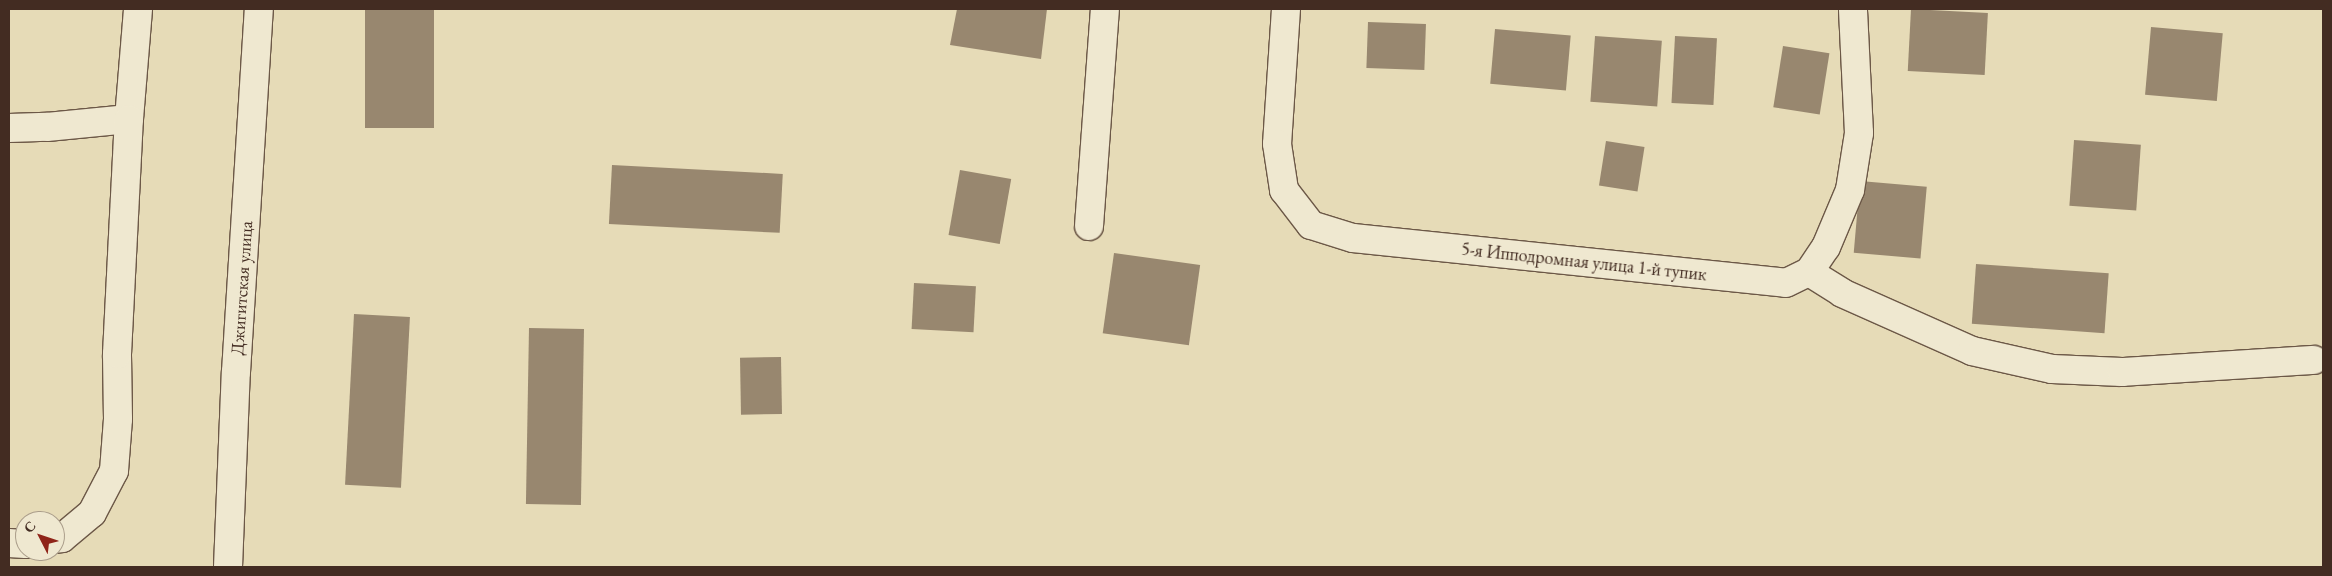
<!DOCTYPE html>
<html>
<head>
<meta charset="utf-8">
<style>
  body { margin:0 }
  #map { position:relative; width:2332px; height:576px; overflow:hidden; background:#e6dbb7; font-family:"EB Garamond",serif }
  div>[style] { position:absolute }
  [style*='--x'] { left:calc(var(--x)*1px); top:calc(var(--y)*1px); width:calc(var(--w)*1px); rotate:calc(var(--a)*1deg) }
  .building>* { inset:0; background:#98876f; transform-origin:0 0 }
  .roads { filter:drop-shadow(1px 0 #6c5847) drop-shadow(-1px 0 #6c5847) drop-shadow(0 1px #6c5847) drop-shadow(0 -1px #6c5847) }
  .minor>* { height:28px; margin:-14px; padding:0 14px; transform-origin:14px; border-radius:14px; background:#efe8d0 }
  span { translate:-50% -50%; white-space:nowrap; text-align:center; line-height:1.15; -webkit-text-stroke:4px #efe8d0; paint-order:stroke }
  .street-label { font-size:18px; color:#432c22 }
  .frame { position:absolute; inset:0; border:10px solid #432c22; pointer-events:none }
  .north { position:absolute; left:15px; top:511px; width:50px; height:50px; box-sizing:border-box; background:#efe8d0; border:1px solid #aa9d8a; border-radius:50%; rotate:311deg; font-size:14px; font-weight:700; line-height:20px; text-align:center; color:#432c22 }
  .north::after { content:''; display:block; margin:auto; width:18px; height:22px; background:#8f2418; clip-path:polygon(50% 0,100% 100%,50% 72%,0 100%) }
</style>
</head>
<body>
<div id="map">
  <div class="building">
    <div style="left:365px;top:9px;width:69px;height:119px"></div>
    <div style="clip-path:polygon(957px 9px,1047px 9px,1041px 59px,950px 45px)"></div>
    <div style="left:1911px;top:9px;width:77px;height:62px;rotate:3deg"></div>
    <div style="left:1368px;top:22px;width:58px;height:46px;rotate:2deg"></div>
    <div style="left:2151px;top:27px;width:72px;height:68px;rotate:5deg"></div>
    <div style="left:1495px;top:29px;width:76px;height:55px;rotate:5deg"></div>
    <div style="left:1595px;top:36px;width:67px;height:66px;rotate:4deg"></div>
    <div style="left:1675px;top:36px;width:42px;height:67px;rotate:3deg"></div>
    <div style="left:1783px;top:46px;width:47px;height:62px;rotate:9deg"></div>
    <div style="left:2074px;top:140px;width:67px;height:66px;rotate:4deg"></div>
    <div style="left:1606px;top:141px;width:39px;height:45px;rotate:9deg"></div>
    <div style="left:612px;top:165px;width:171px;height:59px;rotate:3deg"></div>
    <div style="left:960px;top:170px;width:52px;height:66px;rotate:10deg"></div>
    <div style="left:1860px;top:181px;width:67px;height:72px;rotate:5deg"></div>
    <div style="left:1114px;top:253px;width:87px;height:81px;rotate:8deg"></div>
    <div style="left:1976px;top:264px;width:133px;height:60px;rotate:4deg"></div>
    <div style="left:914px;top:283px;width:62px;height:46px;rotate:3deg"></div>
    <div style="left:354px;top:314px;width:56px;height:171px;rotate:3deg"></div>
    <div style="left:529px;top:328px;width:55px;height:176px;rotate:1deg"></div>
    <div style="left:781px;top:357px;width:57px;height:41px;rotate:89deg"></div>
  </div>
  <div class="roads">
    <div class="minor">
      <div style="--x:1286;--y:9;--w:135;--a:93.8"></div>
      <div style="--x:1277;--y:144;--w:47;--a:81.3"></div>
      <div style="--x:1284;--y:190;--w:44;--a:52.4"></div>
      <div style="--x:1311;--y:225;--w:44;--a:17.2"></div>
      <div style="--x:1353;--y:238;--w:435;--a:5.9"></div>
      <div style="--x:1786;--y:283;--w:25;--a:-26"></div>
      <div style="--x:1809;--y:272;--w:30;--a:-56"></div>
      <div style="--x:1826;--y:247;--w:62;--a:-67.2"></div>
      <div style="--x:1850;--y:190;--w:58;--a:-81"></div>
      <div style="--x:1859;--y:133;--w:124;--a:-92.8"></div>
      <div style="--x:9;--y:128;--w:38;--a:-2"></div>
      <div style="--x:47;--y:127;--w:82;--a:-5.6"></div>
      <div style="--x:129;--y:119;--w:110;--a:-85.3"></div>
      <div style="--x:1089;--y:226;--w:218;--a:-85.8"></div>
      <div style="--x:1809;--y:272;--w:39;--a:32"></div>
      <div style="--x:1842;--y:293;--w:142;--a:24"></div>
      <div style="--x:1972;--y:351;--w:82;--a:12.7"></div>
      <div style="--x:2052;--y:369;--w:70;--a:2.5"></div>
      <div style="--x:2122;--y:372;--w:192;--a:-3.6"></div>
      <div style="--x:55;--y:539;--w:7;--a:-8"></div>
      <div style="--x:62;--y:538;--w:39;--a:-40"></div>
      <div style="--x:92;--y:513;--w:47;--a:-62.4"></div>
      <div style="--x:114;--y:471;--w:52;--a:-85.6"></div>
      <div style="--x:118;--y:419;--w:65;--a:-90.9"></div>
      <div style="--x:117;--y:354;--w:235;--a:-87.1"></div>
      <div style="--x:9;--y:543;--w:16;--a:4"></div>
      <div style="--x:228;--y:567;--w:195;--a:-87.7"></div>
      <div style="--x:236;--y:372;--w:364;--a:-86.4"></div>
    </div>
  </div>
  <div class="street-label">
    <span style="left:1584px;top:262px;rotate:6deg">5-я Ипподромная улица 1-й тупик</span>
    <span style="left:242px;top:288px;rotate:-86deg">Джигитская улица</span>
  </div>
  <div class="frame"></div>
  <div class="north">С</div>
</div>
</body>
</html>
